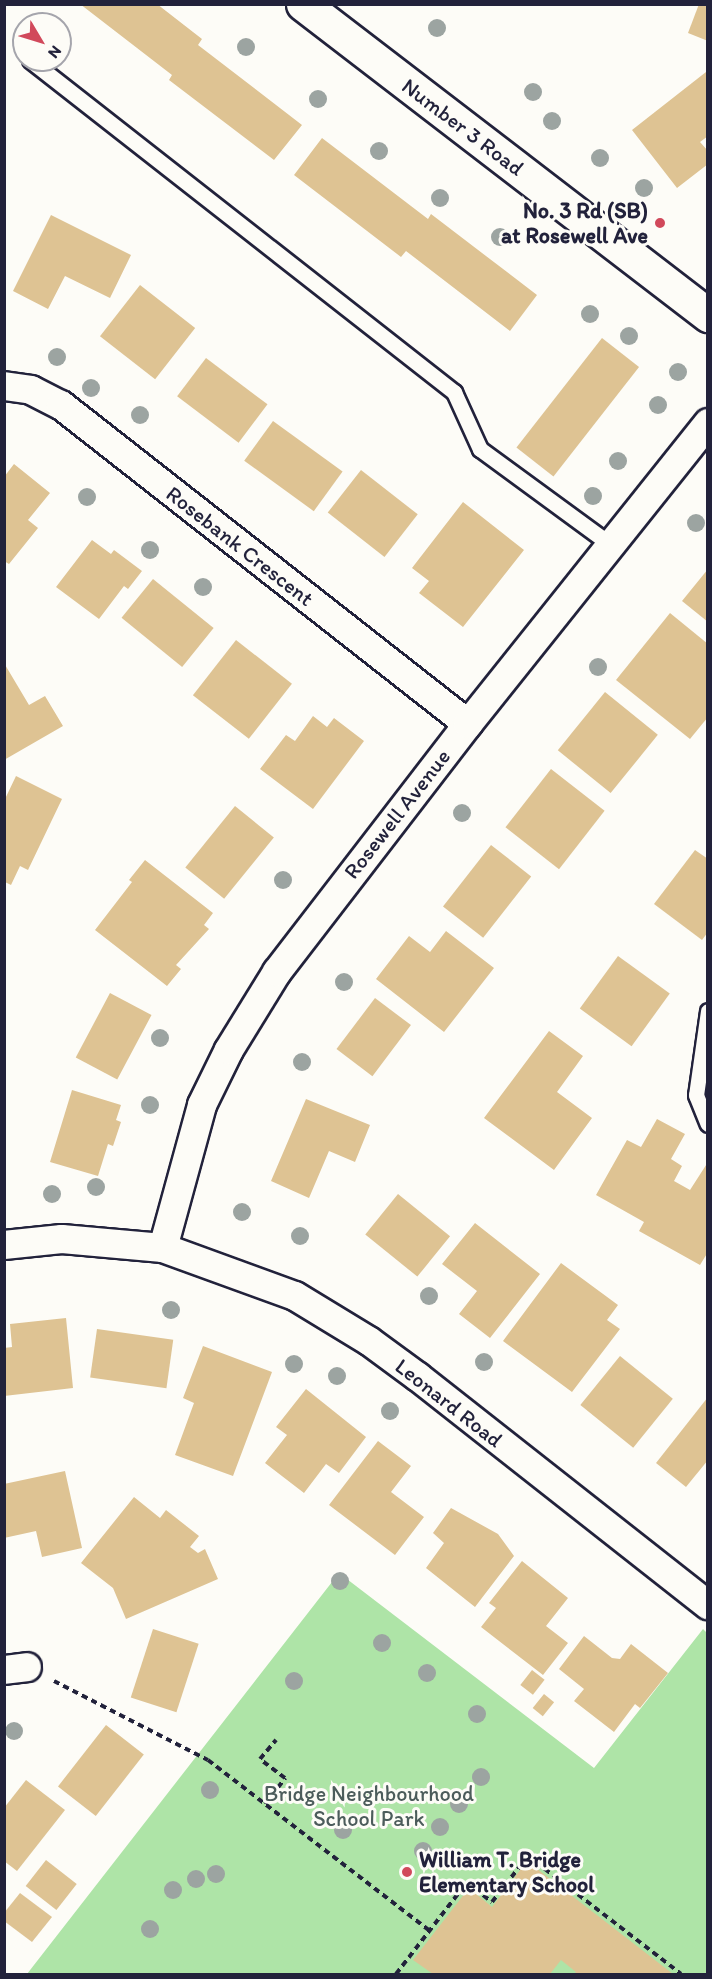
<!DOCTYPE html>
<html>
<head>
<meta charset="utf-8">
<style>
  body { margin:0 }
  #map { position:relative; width:712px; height:1979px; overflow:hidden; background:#fdfcf7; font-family:Itim,sans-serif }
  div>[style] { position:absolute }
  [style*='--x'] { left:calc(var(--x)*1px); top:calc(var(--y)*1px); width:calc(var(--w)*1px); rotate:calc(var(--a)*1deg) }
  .green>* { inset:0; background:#aee4a7 }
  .building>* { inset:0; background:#dec393; transform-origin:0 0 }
  .path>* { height:4px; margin-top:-2px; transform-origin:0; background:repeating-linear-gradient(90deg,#22223b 0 6px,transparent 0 10.5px) }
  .roads { filter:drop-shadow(2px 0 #22223b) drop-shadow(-2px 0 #22223b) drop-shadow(0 2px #22223b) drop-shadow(0 -2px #22223b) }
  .service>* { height:15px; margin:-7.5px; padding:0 7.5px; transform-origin:7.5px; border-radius:7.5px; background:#fdfcf7 }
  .minor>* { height:28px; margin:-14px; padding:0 14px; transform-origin:14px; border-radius:14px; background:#fdfcf7 }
  .secondary>* { height:33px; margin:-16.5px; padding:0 16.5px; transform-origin:16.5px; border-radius:16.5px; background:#fdfcf7 }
  .trees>* { width:18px; height:18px; margin:-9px; border-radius:50%; background:#9ca4a1 }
  .dots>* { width:16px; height:16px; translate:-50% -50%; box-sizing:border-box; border:3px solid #fdfcf7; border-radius:50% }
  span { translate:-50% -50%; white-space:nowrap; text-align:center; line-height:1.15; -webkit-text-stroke:6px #fdfcf7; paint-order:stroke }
  .street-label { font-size:22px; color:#22223b }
  .poi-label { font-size:22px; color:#22223b; font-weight:700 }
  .right { translate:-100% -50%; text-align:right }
  .left { translate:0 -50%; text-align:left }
  .park-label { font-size:22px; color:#4c5c5b }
  .frame { position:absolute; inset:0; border:6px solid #22223b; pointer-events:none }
  .north { position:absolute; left:12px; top:12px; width:60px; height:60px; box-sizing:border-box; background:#fdfcf7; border:2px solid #a5a5ac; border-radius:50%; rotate:128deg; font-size:16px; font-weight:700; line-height:24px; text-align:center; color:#22223b }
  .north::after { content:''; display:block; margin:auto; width:21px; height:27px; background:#d1495b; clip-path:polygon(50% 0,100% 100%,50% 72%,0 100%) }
</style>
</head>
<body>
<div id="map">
  <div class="green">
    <div style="clip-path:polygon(339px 1573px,594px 1768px,703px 1629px,707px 1633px,707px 1974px,27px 1974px)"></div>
  </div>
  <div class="building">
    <div style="clip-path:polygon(80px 4px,157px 4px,202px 39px,198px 45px,302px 125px,274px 160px,169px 80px,172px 75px)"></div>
    <div style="clip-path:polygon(699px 4px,708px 4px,708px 41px,688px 33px)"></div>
    <div style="clip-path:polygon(706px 72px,708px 136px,700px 142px,708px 151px,708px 164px,677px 188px,632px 130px)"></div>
    <div style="clip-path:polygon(322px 138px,428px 219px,431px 214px,537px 295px,510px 331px,406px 251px,401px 257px,294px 175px)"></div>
    <div style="clip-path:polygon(51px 215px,131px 255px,110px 298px,65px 276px,48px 309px,13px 291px)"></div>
    <div style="left:140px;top:285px;width:70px;height:65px;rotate:38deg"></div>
    <div style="left:602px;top:338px;width:47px;height:139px;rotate:38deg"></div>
    <div style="left:206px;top:358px;width:77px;height:48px;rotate:37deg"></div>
    <div style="left:273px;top:421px;width:86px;height:49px;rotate:36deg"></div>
    <div style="clip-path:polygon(14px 464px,50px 493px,28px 520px,38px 528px,9px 564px,4px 561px,4px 477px)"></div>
    <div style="left:361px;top:470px;width:72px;height:54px;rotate:38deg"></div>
    <div style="clip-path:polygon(463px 502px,524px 550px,463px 627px,419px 593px,429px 581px,412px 568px)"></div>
    <div style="clip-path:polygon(92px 540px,111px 554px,114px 550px,142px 571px,128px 589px,124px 586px,99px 619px,56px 587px)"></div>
    <div style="clip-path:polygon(708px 569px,708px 622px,682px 601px)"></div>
    <div style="left:153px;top:579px;width:78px;height:50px;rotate:39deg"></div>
    <div style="clip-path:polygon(670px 613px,708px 644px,708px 717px,690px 739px,616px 680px)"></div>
    <div style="left:236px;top:640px;width:71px;height:70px;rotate:38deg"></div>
    <div style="clip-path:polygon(4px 663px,29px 705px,45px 696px,63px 726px,4px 760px)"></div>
    <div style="left:605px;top:692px;width:68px;height:75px;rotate:39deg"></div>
    <div style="clip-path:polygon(313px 716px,327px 727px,334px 718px,364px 741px,313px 809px,260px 769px,286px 735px,295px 741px)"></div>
    <div style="left:551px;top:769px;width:68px;height:74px;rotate:38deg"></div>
    <div style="clip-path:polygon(16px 776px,62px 799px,28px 870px,20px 866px,11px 885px,5px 882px,5px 799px)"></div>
    <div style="left:235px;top:806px;width:50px;height:79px;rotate:39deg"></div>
    <div style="left:491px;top:845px;width:51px;height:78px;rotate:38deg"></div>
    <div style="clip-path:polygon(695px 850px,708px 859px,708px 932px,702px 940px,654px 904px)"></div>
    <div style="clip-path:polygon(145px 860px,213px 913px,204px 925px,209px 929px,176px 965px,181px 969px,167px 986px,95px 930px,132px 882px,129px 880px)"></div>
    <div style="clip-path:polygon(446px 931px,494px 968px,444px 1032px,376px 979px,409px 936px,430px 952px)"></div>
    <div style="left:618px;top:956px;width:64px;height:65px;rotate:36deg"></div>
    <div style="left:110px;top:993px;width:47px;height:73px;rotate:28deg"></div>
    <div style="left:375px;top:998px;width:45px;height:64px;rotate:37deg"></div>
    <div style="clip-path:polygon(549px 1031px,583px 1056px,557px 1092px,592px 1118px,554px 1170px,484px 1118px)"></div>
    <div style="clip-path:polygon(72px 1090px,121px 1105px,116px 1120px,121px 1122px,113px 1146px,108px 1144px,98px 1176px,50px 1162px)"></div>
    <div style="clip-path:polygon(306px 1099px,370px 1125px,355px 1162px,329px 1151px,309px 1198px,271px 1181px)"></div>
    <div style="clip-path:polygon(657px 1119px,685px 1134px,671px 1159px,682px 1166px,674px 1181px,690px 1190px,708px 1162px,708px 1252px,700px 1265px,639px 1231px,644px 1222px,596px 1195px,627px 1140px,641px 1147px)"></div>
    <div style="left:398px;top:1194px;width:67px;height:52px;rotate:39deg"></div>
    <div style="clip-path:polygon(475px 1223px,540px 1274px,490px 1338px,459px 1314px,477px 1291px,442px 1264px)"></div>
    <div style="clip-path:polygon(561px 1263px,618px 1305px,607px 1320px,620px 1329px,572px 1392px,503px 1341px)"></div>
    <div style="clip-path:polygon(66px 1318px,73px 1388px,4px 1396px,4px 1348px,12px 1347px,10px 1324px)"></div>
    <div style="left:97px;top:1329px;width:77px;height:49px;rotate:8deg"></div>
    <div style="clip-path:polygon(203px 1346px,272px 1372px,233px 1476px,175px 1455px,194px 1403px,183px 1398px)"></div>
    <div style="left:620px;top:1356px;width:68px;height:63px;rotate:39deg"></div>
    <div style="clip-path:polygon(306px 1389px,366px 1437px,339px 1473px,326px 1464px,304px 1493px,265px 1463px,287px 1435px,276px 1427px)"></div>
    <div style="clip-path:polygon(708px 1397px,708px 1460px,686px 1487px,656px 1463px)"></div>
    <div style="clip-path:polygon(378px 1441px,411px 1466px,391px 1492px,424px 1517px,395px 1555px,329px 1505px)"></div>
    <div style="clip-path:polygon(65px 1471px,82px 1548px,42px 1557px,36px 1531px,4px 1538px,4px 1484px)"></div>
    <div style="clip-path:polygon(134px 1497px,160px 1518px,166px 1510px,199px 1536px,190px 1547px,198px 1553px,205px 1549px,218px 1579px,126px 1619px,113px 1588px,81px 1563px)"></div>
    <div style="clip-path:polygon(451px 1508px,498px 1534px,514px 1556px,475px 1607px,426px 1568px,444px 1543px,433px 1533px)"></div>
    <div style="clip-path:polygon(522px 1561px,568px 1598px,546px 1626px,568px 1643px,543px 1675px,481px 1627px,496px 1608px,489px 1603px)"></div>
    <div style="left:153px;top:1629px;width:48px;height:72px;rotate:18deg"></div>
    <div style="clip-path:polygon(584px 1636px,612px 1658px,620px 1659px,631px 1644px,668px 1673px,640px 1708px,635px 1704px,614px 1732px,574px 1701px,584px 1689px,559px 1669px)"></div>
    <div style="left:532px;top:1670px;width:16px;height:19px;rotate:38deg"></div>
    <div style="left:544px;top:1694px;width:13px;height:18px;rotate:39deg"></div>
    <div style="left:106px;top:1725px;width:48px;height:78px;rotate:38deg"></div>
    <div style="clip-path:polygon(26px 1780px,65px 1810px,17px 1871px,4px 1861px,4px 1808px)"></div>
    <div style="left:46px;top:1860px;width:39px;height:33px;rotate:38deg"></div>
    <div style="clip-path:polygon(527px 1861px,673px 1974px,574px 1974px,576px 1972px,561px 1960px,550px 1974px,433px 1974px,413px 1960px,469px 1888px,492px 1907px)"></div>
    <div style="clip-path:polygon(20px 1893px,52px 1917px,32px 1942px,4px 1921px,4px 1913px)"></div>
  </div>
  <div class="path">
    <div style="--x:54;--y:1681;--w:173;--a:27.2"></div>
    <div style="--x:208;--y:1760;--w:280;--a:37.6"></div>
    <div style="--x:265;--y:1804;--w:33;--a:-52"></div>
    <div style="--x:285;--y:1778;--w:31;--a:-143"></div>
    <div style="--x:260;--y:1759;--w:25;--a:-50"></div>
    <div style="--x:396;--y:1974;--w:116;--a:-52.3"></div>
    <div style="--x:467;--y:1882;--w:32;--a:39"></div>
    <div style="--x:492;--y:1902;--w:58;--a:-52"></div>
    <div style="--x:528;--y:1856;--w:193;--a:37.6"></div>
  </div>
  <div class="roads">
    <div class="service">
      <div style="--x:30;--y:60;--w:539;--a:38.06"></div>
      <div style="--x:454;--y:392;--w:63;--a:65.5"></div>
      <div style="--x:480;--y:449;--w:161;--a:36.2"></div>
      <div style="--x:708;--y:1011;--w:85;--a:98.1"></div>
      <div style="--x:696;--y:1095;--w:31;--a:68"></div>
    </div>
    <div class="minor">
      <div style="--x:4;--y:386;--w:27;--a:8"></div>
      <div style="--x:31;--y:390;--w:34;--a:27"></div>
      <div style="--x:61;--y:405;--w:517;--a:38.09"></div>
      <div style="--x:4;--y:1245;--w:58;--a:-5.9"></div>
      <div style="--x:62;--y:1239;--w:101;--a:5.1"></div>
      <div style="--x:163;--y:1248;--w:140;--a:20"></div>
      <div style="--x:295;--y:1296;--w:87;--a:31.3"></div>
      <div style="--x:369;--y:1341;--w:61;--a:36.3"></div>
      <div style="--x:418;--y:1377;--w:369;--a:38.2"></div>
      <div style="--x:163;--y:1248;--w:148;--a:-74.7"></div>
      <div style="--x:202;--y:1105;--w:61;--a:-63.9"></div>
      <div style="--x:229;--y:1050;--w:92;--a:-58.4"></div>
      <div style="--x:277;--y:972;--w:313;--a:-52.4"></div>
      <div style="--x:468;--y:724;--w:385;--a:-51.4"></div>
      <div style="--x:4;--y:1670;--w:23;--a:-7"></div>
    </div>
    <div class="secondary">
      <div style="--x:303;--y:4;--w:511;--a:37.52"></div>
    </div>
  </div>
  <div class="trees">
    <div style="left:437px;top:28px"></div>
    <div style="left:246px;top:47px"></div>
    <div style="left:533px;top:92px"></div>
    <div style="left:318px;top:99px"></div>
    <div style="left:552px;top:121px"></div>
    <div style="left:379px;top:151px"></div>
    <div style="left:600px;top:158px"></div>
    <div style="left:644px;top:188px"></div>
    <div style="left:440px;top:198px"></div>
    <div style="left:500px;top:237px"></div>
    <div style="left:590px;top:314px"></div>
    <div style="left:629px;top:336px"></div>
    <div style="left:57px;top:357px"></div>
    <div style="left:678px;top:372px"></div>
    <div style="left:91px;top:388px"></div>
    <div style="left:658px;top:405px"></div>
    <div style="left:140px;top:415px"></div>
    <div style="left:618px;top:461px"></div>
    <div style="left:593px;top:496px"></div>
    <div style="left:87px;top:497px"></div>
    <div style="left:696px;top:523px"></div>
    <div style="left:150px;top:550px"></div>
    <div style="left:203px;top:587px"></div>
    <div style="left:598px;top:667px"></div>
    <div style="left:462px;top:813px"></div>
    <div style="left:283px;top:880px"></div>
    <div style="left:344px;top:982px"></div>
    <div style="left:160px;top:1038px"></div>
    <div style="left:302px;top:1062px"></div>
    <div style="left:150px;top:1105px"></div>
    <div style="left:96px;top:1187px"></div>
    <div style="left:52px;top:1194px"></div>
    <div style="left:242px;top:1212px"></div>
    <div style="left:300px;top:1236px"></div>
    <div style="left:429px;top:1296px"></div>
    <div style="left:171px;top:1310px"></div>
    <div style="left:484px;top:1362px"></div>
    <div style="left:294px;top:1364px"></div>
    <div style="left:337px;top:1376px"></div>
    <div style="left:390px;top:1411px"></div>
    <div style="left:340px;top:1581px"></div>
    <div style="left:382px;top:1643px"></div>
    <div style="left:427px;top:1673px"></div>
    <div style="left:294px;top:1681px"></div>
    <div style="left:477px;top:1714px"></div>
    <div style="left:14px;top:1731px"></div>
    <div style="left:481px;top:1777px"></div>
    <div style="left:210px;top:1790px"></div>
    <div style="left:459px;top:1804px"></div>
    <div style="left:440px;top:1827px"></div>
    <div style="left:343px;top:1830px"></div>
    <div style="left:423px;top:1851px"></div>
    <div style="left:216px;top:1874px"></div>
    <div style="left:196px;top:1879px"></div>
    <div style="left:173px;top:1890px"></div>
    <div style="left:150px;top:1929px"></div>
  </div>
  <div class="dots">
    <div style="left:660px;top:223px;background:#d1495b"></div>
    <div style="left:407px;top:1872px;background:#d1495b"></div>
  </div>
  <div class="street-label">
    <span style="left:463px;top:127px;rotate:37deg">Number 3 Road</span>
    <span style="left:240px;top:546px;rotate:38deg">Rosebank Crescent</span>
    <span style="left:397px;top:814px;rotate:-52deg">Rosewell Avenue</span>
    <span style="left:449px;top:1403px;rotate:38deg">Leonard Road</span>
  </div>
  <div class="poi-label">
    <span class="right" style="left:648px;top:223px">No. 3 Rd (SB)<br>at Rosewell Ave</span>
    <span class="left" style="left:419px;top:1872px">William T. Bridge<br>Elementary School</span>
  </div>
  <div class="park-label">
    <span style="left:369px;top:1806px">Bridge Neighbourhood<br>School Park</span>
  </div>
  <div class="frame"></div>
  <div class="north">N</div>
</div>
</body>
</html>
